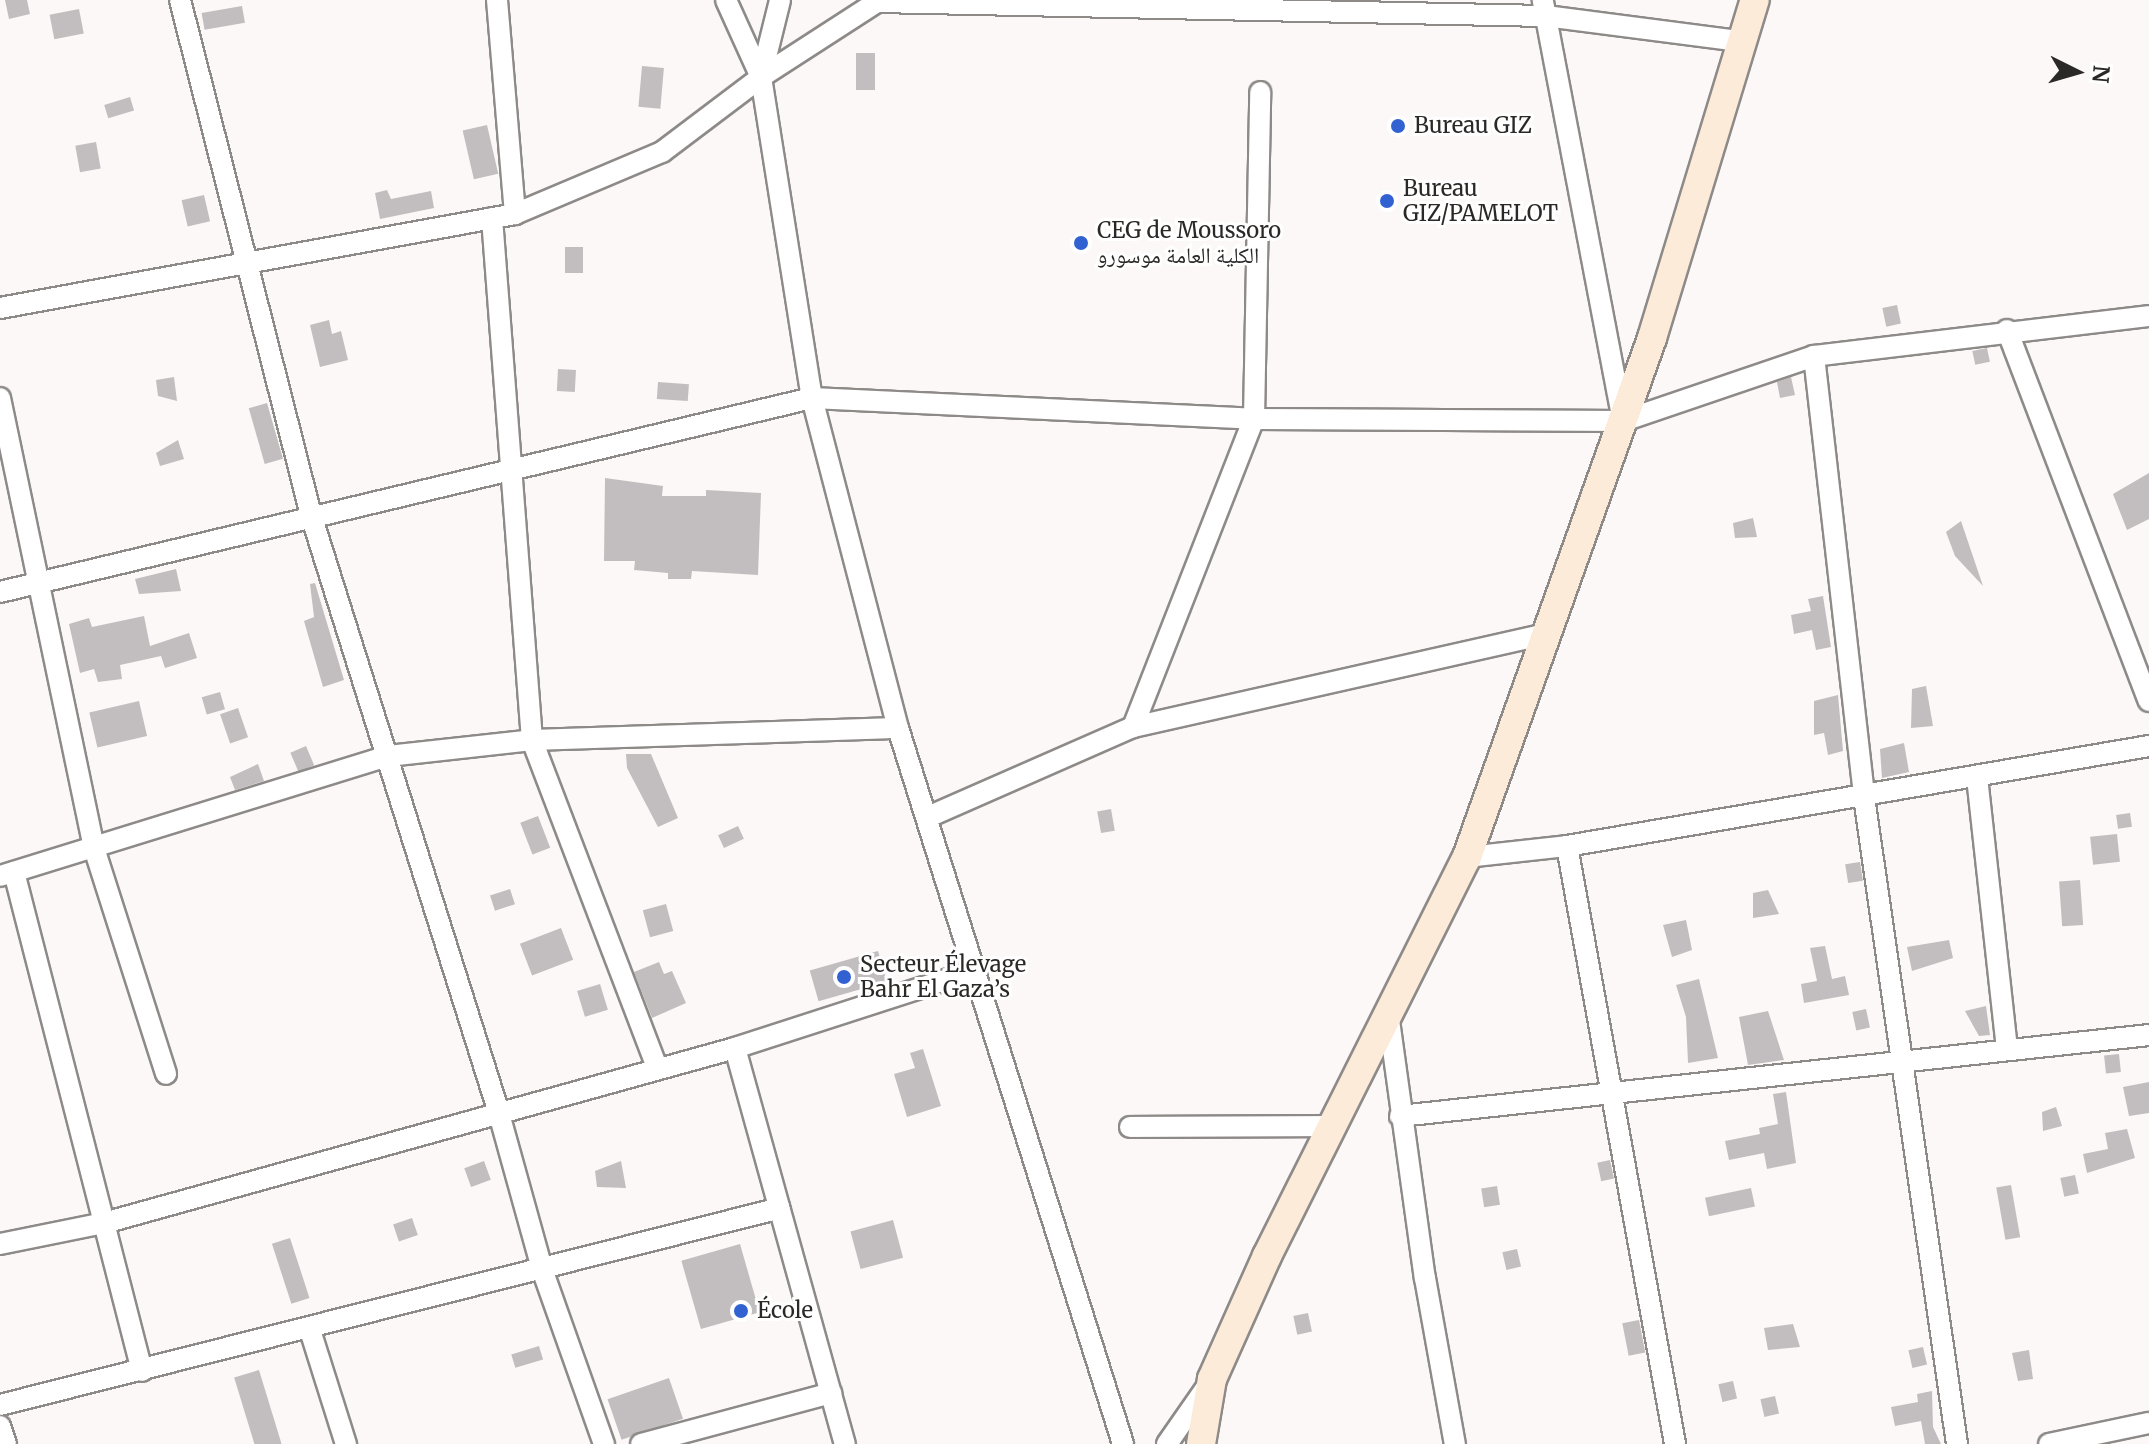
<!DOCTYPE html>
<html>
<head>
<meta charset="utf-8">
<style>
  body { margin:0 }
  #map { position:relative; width:2149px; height:1444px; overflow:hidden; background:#fcf8f7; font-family:Merriweather,"Noto Naskh Arabic",serif }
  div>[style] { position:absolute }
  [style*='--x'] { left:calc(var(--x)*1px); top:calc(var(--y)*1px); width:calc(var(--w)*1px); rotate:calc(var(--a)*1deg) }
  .building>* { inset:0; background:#c2bebf; transform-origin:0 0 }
  .roads { filter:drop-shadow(2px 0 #8d8a88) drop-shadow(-2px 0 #8d8a88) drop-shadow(0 2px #8d8a88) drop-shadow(0 -2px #8d8a88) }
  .street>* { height:20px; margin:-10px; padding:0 10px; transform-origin:10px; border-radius:10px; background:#fff }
  .secondary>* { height:28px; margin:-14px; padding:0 14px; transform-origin:14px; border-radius:14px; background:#fdebda }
  .dots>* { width:22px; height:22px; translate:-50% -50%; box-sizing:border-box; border:4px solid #fff; border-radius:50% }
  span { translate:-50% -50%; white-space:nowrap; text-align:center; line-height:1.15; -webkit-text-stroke:6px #fff; paint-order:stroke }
  .poi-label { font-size:22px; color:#2a2928 }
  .left { translate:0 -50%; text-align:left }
  .north { position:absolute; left:2037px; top:32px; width:80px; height:80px; -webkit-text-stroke:6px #fff; paint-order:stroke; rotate:95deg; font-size:22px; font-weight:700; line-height:32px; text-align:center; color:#2a2928 }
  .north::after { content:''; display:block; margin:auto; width:28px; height:36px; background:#2a2928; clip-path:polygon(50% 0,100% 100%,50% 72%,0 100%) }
</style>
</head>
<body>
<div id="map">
  <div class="building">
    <div style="clip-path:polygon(5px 0,27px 0,30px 14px,9px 19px)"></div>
    <div style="left:242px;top:6px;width:17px;height:41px;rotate:80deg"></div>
    <div style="left:79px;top:9px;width:25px;height:30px;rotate:79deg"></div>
    <div style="left:856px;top:53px;width:19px;height:37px"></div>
    <div style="left:642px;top:66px;width:22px;height:41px;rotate:5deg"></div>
    <div style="left:130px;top:97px;width:14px;height:27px;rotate:73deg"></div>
    <div style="left:487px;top:125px;width:50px;height:25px;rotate:77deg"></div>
    <div style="left:96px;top:142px;width:27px;height:21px;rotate:80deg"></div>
    <div style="clip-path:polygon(387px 190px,391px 199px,431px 191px,434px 208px,380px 219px,375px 193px)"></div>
    <div style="left:204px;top:195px;width:27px;height:23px;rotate:77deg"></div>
    <div style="left:565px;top:247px;width:18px;height:26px"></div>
    <div style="left:1897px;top:305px;width:19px;height:15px;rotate:78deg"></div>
    <div style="clip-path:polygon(329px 320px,332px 334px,341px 331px,348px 360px,320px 367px,310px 325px)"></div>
    <div style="left:1987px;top:348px;width:14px;height:15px;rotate:78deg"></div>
    <div style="left:558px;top:369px;width:18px;height:22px;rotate:3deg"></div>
    <div style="clip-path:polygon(174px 377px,177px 401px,158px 396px,156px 380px)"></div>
    <div style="clip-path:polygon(1791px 377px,1795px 395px,1780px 398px,1777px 382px)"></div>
    <div style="left:658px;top:382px;width:31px;height:17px;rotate:4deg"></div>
    <div style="left:267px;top:403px;width:58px;height:19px;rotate:74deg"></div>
    <div style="clip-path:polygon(178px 440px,184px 459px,160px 466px,156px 453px)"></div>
    <div style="clip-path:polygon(2149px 473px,2149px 519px,2127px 530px,2113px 494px)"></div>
    <div style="clip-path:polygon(605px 478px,663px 486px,662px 496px,706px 496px,706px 490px,761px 493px,758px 575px,692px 571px,691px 579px,668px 579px,668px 573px,634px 570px,635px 561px,604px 561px)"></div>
    <div style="clip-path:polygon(1753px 518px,1757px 537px,1735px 538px,1733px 523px)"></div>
    <div style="clip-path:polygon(1961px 521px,1983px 586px,1955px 556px,1946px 532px)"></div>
    <div style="clip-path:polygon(176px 569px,181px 591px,139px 594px,135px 579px)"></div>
    <div style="clip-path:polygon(315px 583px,344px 680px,323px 687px,304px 621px,314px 617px,310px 584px)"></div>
    <div style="clip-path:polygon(1823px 596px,1831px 647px,1816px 650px,1812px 630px,1794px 634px,1791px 615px,1811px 611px,1808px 599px)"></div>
    <div style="clip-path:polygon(144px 616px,150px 646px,189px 633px,197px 658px,165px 668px,161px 656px,120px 665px,122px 679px,98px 682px,94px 669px,80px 673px,69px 624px,89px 618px,92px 627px)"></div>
    <div style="clip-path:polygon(1926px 686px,1933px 726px,1911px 728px,1912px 689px)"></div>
    <div style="left:220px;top:692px;width:18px;height:19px;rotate:74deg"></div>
    <div style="clip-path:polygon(1838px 695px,1843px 751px,1828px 755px,1824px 733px,1814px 735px,1814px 701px)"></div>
    <div style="left:139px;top:701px;width:36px;height:51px;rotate:77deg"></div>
    <div style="left:238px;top:708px;width:31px;height:19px;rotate:71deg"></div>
    <div style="clip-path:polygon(1904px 743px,1909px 772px,1882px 778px,1880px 749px)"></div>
    <div style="left:306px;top:746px;width:21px;height:17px;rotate:67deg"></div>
    <div style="clip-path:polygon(626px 754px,651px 754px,678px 818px,658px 827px,627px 768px)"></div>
    <div style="clip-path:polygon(258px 764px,264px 781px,235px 790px,230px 777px)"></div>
    <div style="left:1111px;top:809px;width:22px;height:14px;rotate:80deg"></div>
    <div style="left:2130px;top:813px;width:14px;height:14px;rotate:82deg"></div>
    <div style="left:538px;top:816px;width:34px;height:19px;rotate:69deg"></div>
    <div style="left:738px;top:826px;width:14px;height:22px;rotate:65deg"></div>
    <div style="left:2117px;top:834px;width:28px;height:27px;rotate:84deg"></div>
    <div style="left:1860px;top:862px;width:19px;height:15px;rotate:81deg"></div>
    <div style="left:2080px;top:880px;width:45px;height:21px;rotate:86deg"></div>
    <div style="left:510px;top:889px;width:16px;height:21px;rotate:72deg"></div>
    <div style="clip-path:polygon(1768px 890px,1779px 914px,1753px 918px,1753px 893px)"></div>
    <div style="left:666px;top:904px;width:28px;height:24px;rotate:75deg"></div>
    <div style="clip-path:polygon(1686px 920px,1692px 950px,1672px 957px,1663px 925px)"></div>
    <div style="left:561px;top:928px;width:34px;height:44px;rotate:69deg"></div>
    <div style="clip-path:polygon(1949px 940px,1953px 958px,1912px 971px,1907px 947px)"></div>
    <div style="clip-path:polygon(1825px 946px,1832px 979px,1845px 976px,1849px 995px,1804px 1003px,1801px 984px,1817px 981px,1810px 948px)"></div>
    <div style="left:878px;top:951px;width:32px;height:71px;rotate:74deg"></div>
    <div style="clip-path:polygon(659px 962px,664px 974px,672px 971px,686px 1003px,652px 1018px,634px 972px)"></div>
    <div style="clip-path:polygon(1699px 979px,1718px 1058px,1688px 1063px,1686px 1017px,1676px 985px)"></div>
    <div style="left:600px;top:984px;width:27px;height:24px;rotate:73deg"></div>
    <div style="clip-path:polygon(1986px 1006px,1990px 1035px,1979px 1036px,1965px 1011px)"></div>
    <div style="left:1866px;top:1009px;width:19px;height:14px;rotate:78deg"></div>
    <div style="clip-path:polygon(1768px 1011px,1784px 1060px,1748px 1065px,1739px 1017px)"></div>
    <div style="clip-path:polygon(923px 1049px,941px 1106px,907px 1117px,894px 1074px,915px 1068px,910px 1053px)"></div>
    <div style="left:2119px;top:1054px;width:18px;height:15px;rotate:84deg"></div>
    <div style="clip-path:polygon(2149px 1082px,2149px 1113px,2129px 1116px,2123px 1087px)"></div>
    <div style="clip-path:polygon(1786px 1092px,1796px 1163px,1767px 1169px,1764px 1153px,1729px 1160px,1725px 1141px,1760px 1134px,1759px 1128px,1778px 1124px,1773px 1094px)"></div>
    <div style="clip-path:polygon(2056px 1107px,2062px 1126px,2043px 1131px,2042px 1112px)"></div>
    <div style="clip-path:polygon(2127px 1129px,2135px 1158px,2087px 1173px,2083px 1154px,2108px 1149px,2105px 1133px)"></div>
    <div style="left:1610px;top:1160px;width:19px;height:13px;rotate:78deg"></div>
    <div style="left:484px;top:1161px;width:20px;height:21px;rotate:70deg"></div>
    <div style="clip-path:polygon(621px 1161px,626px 1188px,597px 1187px,595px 1171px)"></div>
    <div style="left:2075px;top:1175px;width:19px;height:15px;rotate:78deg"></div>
    <div style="left:2011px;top:1185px;width:53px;height:15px;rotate:80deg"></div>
    <div style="left:1497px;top:1186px;width:19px;height:16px;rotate:81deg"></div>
    <div style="left:1751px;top:1188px;width:19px;height:47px;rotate:78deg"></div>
    <div style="left:412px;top:1218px;width:18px;height:20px;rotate:71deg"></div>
    <div style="left:893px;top:1220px;width:39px;height:44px;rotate:75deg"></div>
    <div style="left:290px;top:1238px;width:63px;height:19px;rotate:72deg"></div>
    <div style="left:740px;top:1244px;width:71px;height:61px;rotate:74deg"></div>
    <div style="left:1517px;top:1249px;width:18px;height:15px;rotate:77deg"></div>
    <div style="left:1308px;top:1313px;width:19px;height:15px;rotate:78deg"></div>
    <div style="left:1639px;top:1320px;width:33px;height:17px;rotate:79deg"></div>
    <div style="clip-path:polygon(1793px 1324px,1800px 1347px,1768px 1350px,1764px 1328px)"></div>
    <div style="left:539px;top:1346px;width:14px;height:29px;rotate:73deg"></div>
    <div style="left:1923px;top:1347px;width:18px;height:15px;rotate:77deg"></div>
    <div style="clip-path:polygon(2029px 1350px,2033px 1379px,2018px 1381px,2012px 1353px)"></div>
    <div style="left:259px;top:1370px;width:77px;height:26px;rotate:73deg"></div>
    <div style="left:669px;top:1378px;width:43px;height:65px;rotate:71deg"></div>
    <div style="left:1733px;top:1381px;width:18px;height:15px;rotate:77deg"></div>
    <div style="clip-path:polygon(1932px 1391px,1933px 1427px,1941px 1444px,1925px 1444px,1921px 1421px,1895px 1426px,1891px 1407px,1918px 1402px,1917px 1394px)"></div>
    <div style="left:1775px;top:1396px;width:18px;height:15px;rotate:77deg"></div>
  </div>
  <div class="roads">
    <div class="street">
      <div style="--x:180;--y:0;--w:531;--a:75.73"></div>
      <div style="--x:311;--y:515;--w:624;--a:72.55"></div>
      <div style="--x:498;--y:1110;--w:165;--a:74.5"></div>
      <div style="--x:542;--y:1269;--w:186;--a:70.5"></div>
      <div style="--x:497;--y:0;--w:215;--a:85.2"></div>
      <div style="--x:726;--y:0;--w:85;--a:65.6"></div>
      <div style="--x:761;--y:77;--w:325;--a:81"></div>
      <div style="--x:812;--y:398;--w:341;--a:75.4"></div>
      <div style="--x:898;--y:728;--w:751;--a:72.55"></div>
      <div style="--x:761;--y:77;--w:79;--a:-76.1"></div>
      <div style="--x:492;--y:218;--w:524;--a:85.62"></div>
      <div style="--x:532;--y:740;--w:351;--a:69.1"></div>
      <div style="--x:0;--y:308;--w:524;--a:-10.34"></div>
      <div style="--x:515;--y:214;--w:160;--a:-22.9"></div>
      <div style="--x:662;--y:152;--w:124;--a:-37.1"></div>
      <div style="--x:761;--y:77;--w:138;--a:-32.9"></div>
      <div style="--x:877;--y:2;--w:669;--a:1.2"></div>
      <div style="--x:1546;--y:16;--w:201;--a:7.4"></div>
      <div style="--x:2007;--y:330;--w:397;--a:69.1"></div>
      <div style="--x:1814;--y:356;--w:444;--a:83.5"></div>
      <div style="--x:1864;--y:797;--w:654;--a:81.82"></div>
      <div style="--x:0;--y:398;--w:460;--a:78.2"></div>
      <div style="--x:94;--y:848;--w:237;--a:72.3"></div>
      <div style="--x:1623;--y:421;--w:202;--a:-18.8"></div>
      <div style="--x:1814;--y:356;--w:337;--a:-6.8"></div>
      <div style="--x:0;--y:592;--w:835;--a:-13.44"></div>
      <div style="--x:812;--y:398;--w:442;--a:2.7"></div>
      <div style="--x:1254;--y:419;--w:369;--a:0.3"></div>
      <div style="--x:1623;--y:421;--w:429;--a:-100.8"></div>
      <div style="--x:1133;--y:727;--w:331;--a:-68.6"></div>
      <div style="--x:1254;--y:419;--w:327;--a:-88.9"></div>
      <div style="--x:1977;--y:777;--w:274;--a:83.7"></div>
      <div style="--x:928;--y:817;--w:224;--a:-23.7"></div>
      <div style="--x:1133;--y:727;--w:427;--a:-12.7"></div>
      <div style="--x:1567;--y:846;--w:608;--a:79.76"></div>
      <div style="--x:1467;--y:857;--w:101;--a:-6.3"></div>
      <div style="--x:1567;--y:846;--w:591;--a:-9.75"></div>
      <div style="--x:14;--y:872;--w:515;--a:75.61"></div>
      <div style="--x:0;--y:876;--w:406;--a:-17.2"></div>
      <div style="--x:388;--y:756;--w:145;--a:-6.3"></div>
      <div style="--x:532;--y:740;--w:366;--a:-1.9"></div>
      <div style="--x:1388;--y:1013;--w:268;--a:82.1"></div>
      <div style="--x:1425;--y:1278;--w:169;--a:79.8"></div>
      <div style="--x:735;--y:1048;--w:411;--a:74.5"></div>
      <div style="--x:1400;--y:1116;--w:753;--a:-6.17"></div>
      <div style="--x:1130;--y:1127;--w:201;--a:-0.3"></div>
      <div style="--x:0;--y:1244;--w:106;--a:-11.4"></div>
      <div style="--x:104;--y:1223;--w:655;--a:-15.5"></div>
      <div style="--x:735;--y:1048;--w:254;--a:-17.9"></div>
      <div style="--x:310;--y:1330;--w:120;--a:72.5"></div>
      <div style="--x:0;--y:1405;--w:804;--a:-14.17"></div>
      <div style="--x:0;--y:1426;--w:19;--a:72"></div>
      <div style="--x:641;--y:1444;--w:197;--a:-15"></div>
      <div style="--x:1167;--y:1444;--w:72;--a:-55.2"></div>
      <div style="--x:2049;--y:1444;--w:102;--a:-11.9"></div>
    </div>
    <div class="secondary">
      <div style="--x:1201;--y:1444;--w:66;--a:-80.4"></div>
      <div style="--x:1212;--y:1379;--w:135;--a:-65.9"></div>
      <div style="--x:1267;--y:1256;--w:446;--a:-63.4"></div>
      <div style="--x:1467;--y:857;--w:551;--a:-70.38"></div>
      <div style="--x:1652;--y:338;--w:353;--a:-73.1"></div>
    </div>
  </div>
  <div class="dots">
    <div style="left:1398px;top:126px;background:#3262d1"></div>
    <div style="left:1387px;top:201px;background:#3262d1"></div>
    <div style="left:1081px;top:243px;background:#3262d1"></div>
    <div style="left:844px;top:977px;background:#3262d1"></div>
    <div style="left:741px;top:1311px;background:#3262d1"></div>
  </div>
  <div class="poi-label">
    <span class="left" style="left:1414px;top:126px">Bureau GIZ</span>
    <span class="left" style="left:1403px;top:201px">Bureau<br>GIZ/PAMELOT</span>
    <span class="left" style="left:1097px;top:243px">CEG de Moussoro<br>الكلية العامة موسورو</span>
    <span class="left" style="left:860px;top:977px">Secteur Élevage<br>Bahr El Gaza’s</span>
    <span class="left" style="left:757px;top:1311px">École</span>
  </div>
  <div class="north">N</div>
</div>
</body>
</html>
